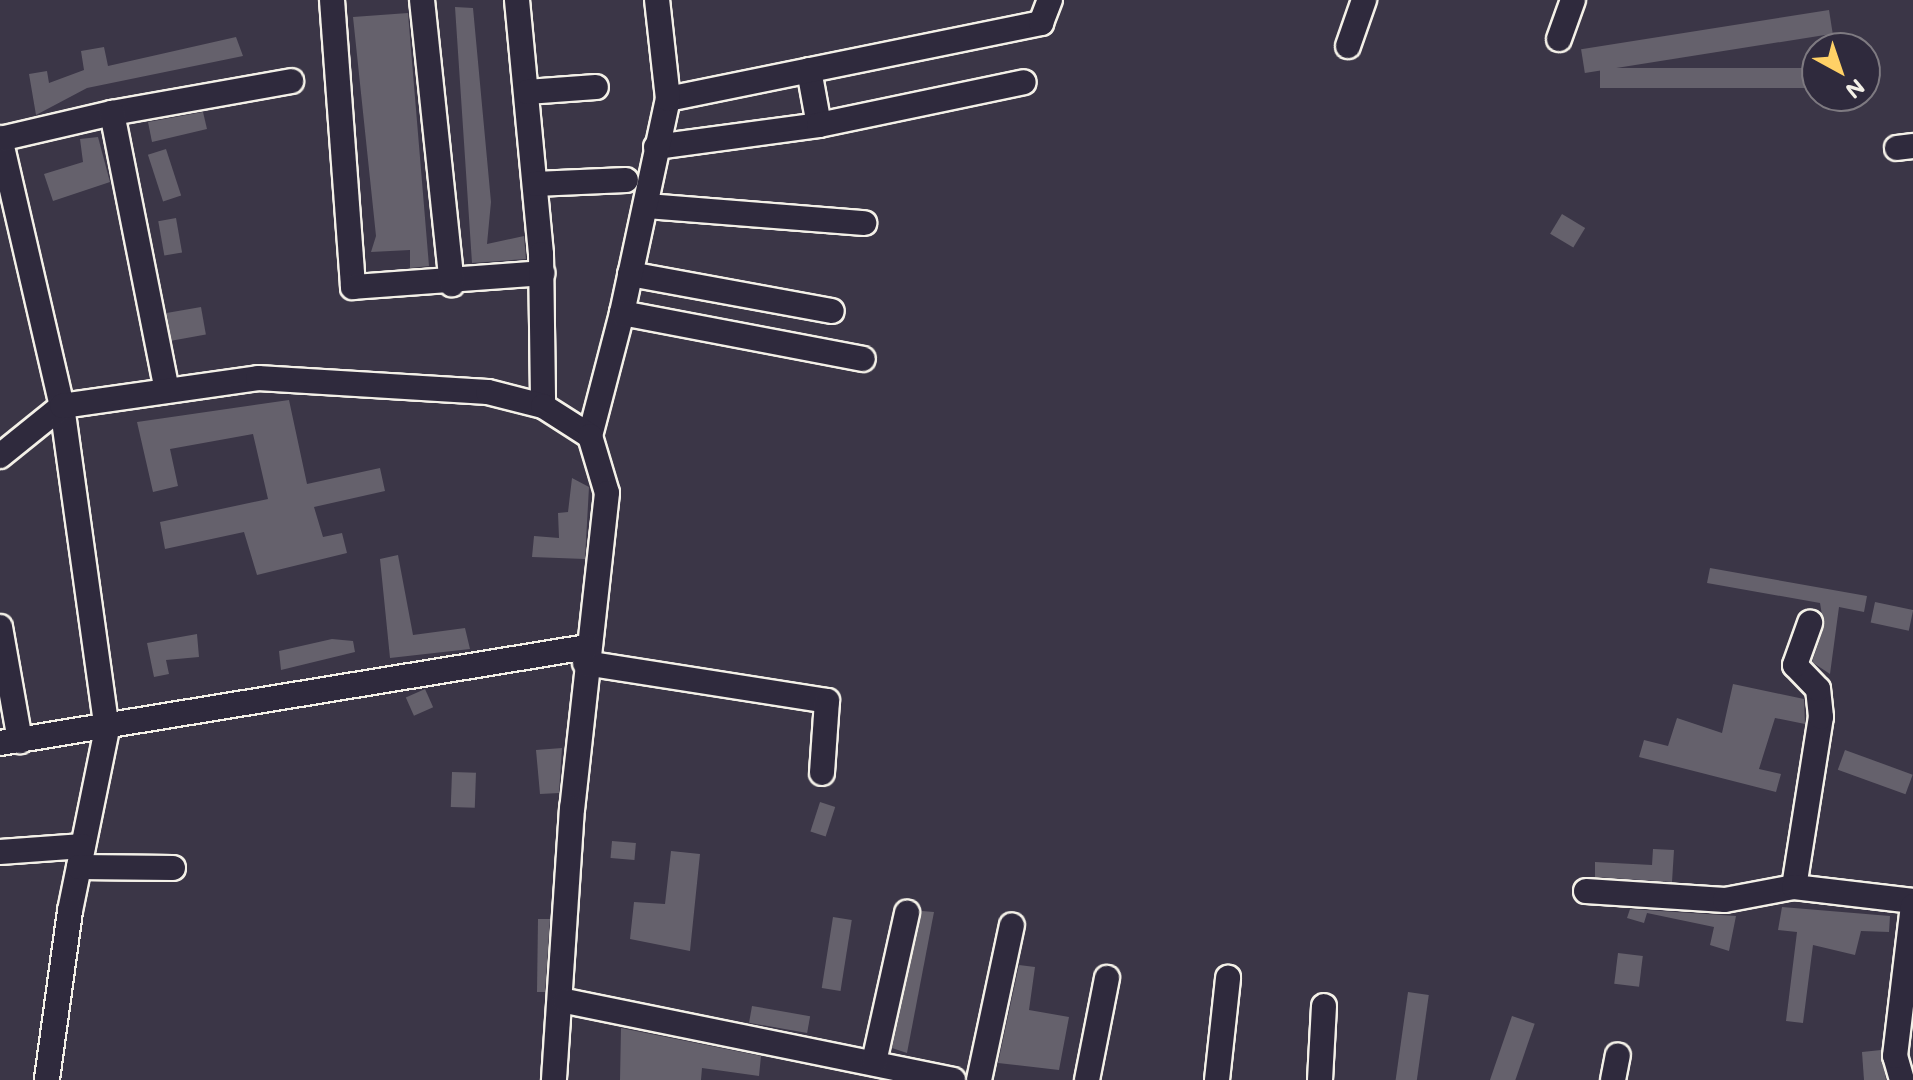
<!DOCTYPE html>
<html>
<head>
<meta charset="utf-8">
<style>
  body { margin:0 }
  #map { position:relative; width:1913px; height:1080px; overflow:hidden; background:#3b3647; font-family:Mali,sans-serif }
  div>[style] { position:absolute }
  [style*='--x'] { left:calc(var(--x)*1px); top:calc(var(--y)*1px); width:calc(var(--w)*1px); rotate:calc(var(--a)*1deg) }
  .building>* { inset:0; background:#65616c; transform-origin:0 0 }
  .roads { filter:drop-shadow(2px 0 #f4f1e8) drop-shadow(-2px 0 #f4f1e8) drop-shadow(0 2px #f4f1e8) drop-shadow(0 -2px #f4f1e8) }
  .street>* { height:24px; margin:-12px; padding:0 12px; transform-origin:12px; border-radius:12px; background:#2f2a3d }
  span { translate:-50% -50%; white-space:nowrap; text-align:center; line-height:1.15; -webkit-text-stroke:8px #2f2a3d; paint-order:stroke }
  .north { position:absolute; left:1801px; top:32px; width:80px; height:80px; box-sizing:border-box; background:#2f2a3d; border:2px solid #7e7a81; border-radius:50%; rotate:140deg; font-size:22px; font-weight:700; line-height:32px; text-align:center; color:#f4f1e8 }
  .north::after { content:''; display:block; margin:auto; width:28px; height:36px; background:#ffd166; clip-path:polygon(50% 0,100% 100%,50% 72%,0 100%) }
</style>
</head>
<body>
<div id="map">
  <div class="building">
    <div style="clip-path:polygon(455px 7px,473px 8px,491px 202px,487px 244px,524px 236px,526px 259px,472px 263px)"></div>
    <div style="left:1829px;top:10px;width:24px;height:251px;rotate:81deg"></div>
    <div style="clip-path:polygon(408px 13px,429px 266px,410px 268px,410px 250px,371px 252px,376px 236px,353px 17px)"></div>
    <div style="clip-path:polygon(236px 37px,243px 56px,87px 88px,36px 115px,29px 74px,47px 71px,49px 83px,84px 70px,81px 51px,104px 47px,108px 66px)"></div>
    <div style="left:1817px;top:68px;width:20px;height:217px;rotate:90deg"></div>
    <div style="clip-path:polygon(203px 112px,207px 129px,152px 142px,148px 122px)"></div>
    <div style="clip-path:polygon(98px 137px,110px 182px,53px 201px,44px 174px,83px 162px,80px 139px)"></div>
    <div style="left:166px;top:149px;width:49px;height:19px;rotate:72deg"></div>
    <div style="left:1562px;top:214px;width:27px;height:23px;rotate:31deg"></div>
    <div style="left:176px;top:218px;width:35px;height:18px;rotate:80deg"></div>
    <div style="left:201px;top:307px;width:28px;height:35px;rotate:80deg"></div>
    <div style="clip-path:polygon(289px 400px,307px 484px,380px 468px,385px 491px,314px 507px,323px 537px,342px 533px,347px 553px,257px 575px,244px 532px,165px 549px,160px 522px,268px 499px,253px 434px,170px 449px,178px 486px,153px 492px,137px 422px)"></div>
    <div style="clip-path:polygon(572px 478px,589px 487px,585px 559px,532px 557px,534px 536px,559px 538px,558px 513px,568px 512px)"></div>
    <div style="clip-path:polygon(398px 555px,413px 635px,465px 628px,470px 649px,390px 658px,380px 559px)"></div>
    <div style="clip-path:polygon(1710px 568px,1867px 596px,1864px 612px,1839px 607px,1830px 674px,1812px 662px,1824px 627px,1820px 603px,1707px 583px)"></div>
    <div style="left:1875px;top:602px;width:39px;height:21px;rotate:12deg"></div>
    <div style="clip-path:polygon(197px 634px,199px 657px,166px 660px,169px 674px,154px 677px,147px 643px)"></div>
    <div style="clip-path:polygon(332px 639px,353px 641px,355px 652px,281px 670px,279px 651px)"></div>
    <div style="clip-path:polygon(1733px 684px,1804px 699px,1805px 724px,1775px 718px,1759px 769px,1781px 774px,1776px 792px,1639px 757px,1644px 740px,1668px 746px,1677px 718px,1722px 733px)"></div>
    <div style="left:425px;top:689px;width:20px;height:21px;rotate:66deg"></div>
    <div style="clip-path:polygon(562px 748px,559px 793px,540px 794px,536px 750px)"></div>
    <div style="left:1845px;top:750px;width:72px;height:21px;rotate:20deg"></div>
    <div style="left:452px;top:772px;width:24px;height:35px;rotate:2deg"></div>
    <div style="left:820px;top:802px;width:16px;height:31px;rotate:18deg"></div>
    <div style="left:612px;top:841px;width:24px;height:17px;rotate:5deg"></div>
    <div style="clip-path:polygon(1653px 849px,1674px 850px,1672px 882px,1595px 877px,1595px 862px,1652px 865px)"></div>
    <div style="clip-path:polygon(671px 851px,700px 854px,690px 951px,630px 939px,634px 902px,665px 904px)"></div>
    <div style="clip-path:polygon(1782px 907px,1890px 916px,1889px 932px,1861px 931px,1855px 955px,1813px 945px,1803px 1023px,1786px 1021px,1797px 932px,1778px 930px)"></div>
    <div style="clip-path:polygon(1630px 909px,1736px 916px,1729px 951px,1710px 945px,1714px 927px,1647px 913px,1644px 923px,1627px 918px)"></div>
    <div style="clip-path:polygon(922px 911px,934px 912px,907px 1053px,892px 1048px)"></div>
    <div style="left:833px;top:917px;width:19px;height:72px;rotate:9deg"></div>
    <div style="clip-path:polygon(538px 919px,550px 919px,545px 992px,537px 992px)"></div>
    <div style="left:1618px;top:953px;width:25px;height:31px;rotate:7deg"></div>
    <div style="clip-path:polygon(1019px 965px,1035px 967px,1029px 1010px,1069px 1017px,1059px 1070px,998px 1063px)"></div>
    <div style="left:1408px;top:992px;width:21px;height:89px;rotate:8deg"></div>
    <div style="left:752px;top:1006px;width:59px;height:17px;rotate:10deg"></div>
    <div style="left:1512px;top:1016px;width:24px;height:68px;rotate:19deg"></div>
    <div style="clip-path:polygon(621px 1028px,761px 1056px,759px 1076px,702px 1068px,701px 1080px,620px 1080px)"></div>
    <div style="clip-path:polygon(1881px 1050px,1886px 1080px,1864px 1080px,1862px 1052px)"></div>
  </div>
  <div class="roads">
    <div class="street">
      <div style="--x:332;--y:0;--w:288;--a:85.8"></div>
      <div style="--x:353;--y:287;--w:190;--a:-4.2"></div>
      <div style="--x:422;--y:0;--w:286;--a:84"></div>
      <div style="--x:517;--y:0;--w:255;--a:84.6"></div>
      <div style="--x:541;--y:254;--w:152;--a:89.2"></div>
      <div style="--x:1559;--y:39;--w:41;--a:-70.3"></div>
      <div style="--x:1348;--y:46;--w:49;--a:-70.8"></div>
      <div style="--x:809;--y:70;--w:56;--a:79.7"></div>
      <div style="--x:527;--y:92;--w:69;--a:-4.1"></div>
      <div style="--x:668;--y:99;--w:381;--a:-11.5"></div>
      <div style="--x:1041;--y:23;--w:25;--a:-69"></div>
      <div style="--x:112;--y:113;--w:182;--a:-10.1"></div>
      <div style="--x:0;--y:138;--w:275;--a:77"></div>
      <div style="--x:62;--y:406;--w:326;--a:82.1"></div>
      <div style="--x:107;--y:729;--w:186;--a:101.5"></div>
      <div style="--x:70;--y:911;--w:171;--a:97.8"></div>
      <div style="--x:0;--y:139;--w:115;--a:-13.1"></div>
      <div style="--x:112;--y:113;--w:283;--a:78.8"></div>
      <div style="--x:656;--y:147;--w:164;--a:-7.7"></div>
      <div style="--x:819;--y:125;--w:209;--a:-11.8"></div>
      <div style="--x:1897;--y:148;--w:16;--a:-7"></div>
      <div style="--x:535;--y:184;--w:91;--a:-2.5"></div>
      <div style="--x:647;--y:206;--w:218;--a:4.5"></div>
      <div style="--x:630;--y:274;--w:205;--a:10.4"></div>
      <div style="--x:622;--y:313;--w:219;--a:-77.9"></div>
      <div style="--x:668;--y:99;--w:100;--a:-96.3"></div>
      <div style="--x:590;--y:436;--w:127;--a:-75.4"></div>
      <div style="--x:622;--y:313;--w:245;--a:10.8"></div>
      <div style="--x:0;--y:456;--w:80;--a:-38.9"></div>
      <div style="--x:62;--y:406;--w:198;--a:-8.1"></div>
      <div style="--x:258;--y:378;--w:230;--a:3.5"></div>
      <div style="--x:488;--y:392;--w:57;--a:14.3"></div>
      <div style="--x:543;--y:406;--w:56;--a:32.6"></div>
      <div style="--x:590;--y:436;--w:59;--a:73.4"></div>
      <div style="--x:607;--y:493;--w:317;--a:96.3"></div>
      <div style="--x:572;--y:808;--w:273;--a:93.8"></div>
      <div style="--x:0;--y:627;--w:116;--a:80"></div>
      <div style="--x:585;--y:663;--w:245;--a:8.9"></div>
      <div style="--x:827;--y:701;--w:72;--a:94"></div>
      <div style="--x:0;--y:743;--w:595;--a:-9.29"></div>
      <div style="--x:0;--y:852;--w:83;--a:-4.1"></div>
      <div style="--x:79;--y:867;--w:94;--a:0.6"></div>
      <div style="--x:1794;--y:887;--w:172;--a:-81"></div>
      <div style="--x:1821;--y:717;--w:28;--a:-96"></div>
      <div style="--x:1818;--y:689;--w:33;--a:-134"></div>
      <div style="--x:1795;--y:665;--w:45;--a:-70.3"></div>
      <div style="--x:1586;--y:891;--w:139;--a:3.7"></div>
      <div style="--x:1725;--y:900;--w:70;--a:-10.7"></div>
      <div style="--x:1794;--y:887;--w:120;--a:6.7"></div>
      <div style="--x:565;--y:1001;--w:396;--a:11.5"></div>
      <div style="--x:874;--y:1062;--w:153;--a:-77.5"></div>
      <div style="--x:979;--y:1080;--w:158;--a:-78"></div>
      <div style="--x:1087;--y:1080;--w:104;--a:-78.9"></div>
      <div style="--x:1217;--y:1080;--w:103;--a:-83.8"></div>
      <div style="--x:1320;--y:1080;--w:74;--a:-86.9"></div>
      <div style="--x:1613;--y:1080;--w:25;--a:-79"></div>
      <div style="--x:1902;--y:1080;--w:25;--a:-106"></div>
      <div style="--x:1895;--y:1056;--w:151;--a:-83.2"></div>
    </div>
  </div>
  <div class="north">N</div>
</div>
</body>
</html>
